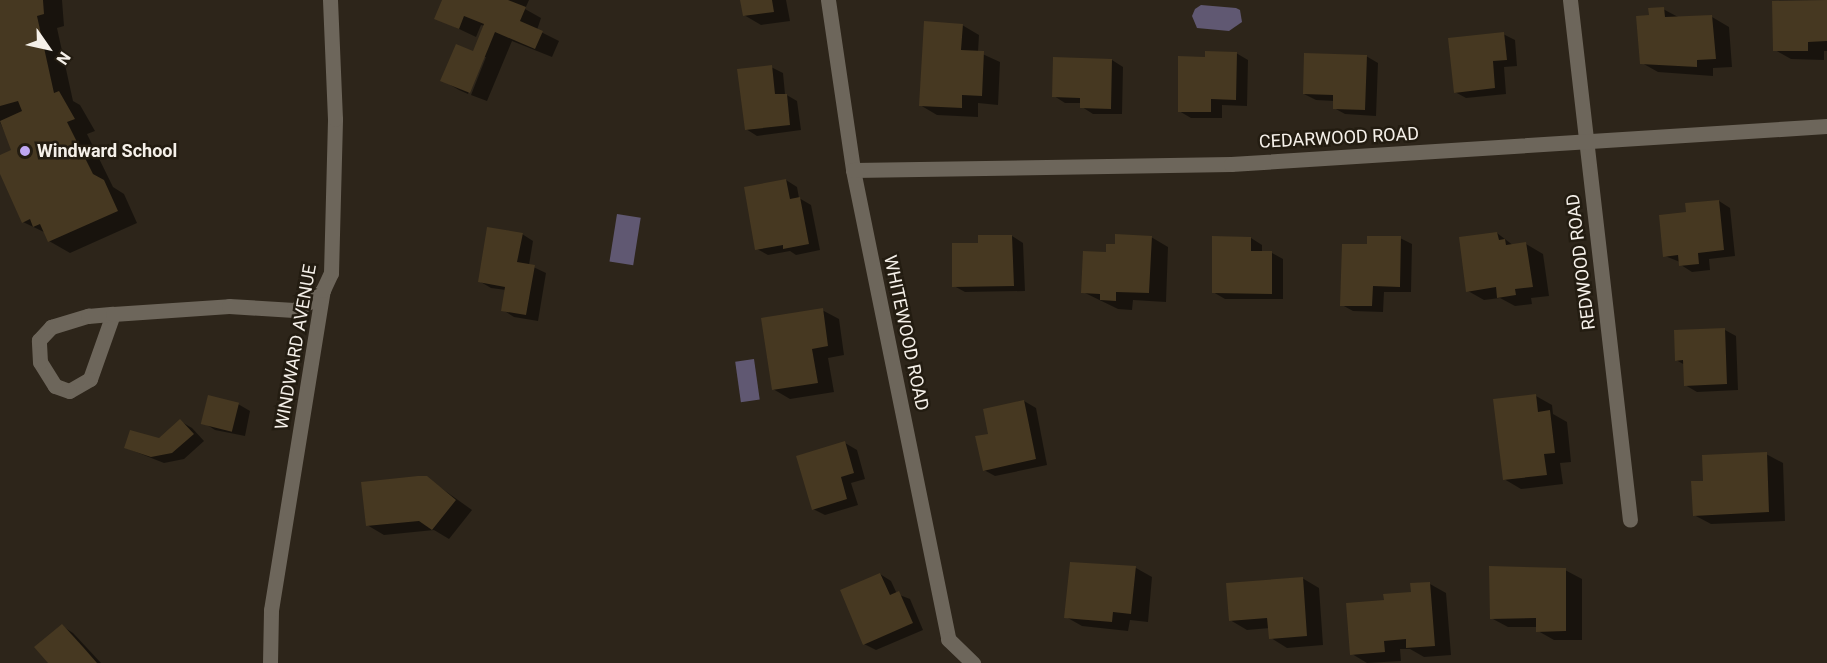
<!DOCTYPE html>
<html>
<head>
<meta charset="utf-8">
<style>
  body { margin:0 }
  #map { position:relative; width:1827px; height:663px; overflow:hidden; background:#2d251a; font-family:Roboto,sans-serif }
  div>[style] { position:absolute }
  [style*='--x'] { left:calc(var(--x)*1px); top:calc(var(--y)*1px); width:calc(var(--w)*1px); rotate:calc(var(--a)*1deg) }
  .water>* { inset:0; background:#605872; transform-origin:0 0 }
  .shadow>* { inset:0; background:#0007 }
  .building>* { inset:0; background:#463821; transform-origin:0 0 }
  .minor>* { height:15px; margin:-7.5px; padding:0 7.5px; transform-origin:7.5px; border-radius:7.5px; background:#6d665b }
  .dots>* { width:16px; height:16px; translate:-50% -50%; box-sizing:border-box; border:3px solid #231c11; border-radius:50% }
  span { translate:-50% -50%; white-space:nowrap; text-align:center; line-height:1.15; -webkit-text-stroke:5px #231c11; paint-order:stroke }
  .street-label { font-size:18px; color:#f5f0e9 }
  .poi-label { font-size:18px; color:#f5f0e9; font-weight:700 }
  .left { translate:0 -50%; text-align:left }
  .north { position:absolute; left:18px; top:18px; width:60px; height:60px; -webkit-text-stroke:4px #231c11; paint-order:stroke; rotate:124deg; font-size:16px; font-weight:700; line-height:24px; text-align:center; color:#f5f0e9 }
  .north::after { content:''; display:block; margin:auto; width:21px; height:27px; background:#f5f0e9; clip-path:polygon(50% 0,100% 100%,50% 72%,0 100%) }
</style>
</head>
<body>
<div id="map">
  <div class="water">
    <div style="clip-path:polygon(1201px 5px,1236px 8px,1240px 10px,1242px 22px,1229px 31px,1197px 28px,1192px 16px,1195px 9px)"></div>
    <div style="left:617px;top:214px;width:24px;height:48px;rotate:9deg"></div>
    <div style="left:754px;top:359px;width:41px;height:19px;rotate:82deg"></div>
  </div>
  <div class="shadow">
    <div style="clip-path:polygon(0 0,62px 0,64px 26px,57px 28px,73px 101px,80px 105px,95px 131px,87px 134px,113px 187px,124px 194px,137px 223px,70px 253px,49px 241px,46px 233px,23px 222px,0 170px,0 157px,13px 151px,0 122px)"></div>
    <div style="clip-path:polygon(444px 0,529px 0,525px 9px,541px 18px,537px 30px,559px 41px,552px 57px,512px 41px,487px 101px,471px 95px,486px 57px,483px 57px,468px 94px,459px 90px,442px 80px,474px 53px,485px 26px,481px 25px,476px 37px,436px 18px)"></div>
    <div style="clip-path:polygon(742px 0,786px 0,790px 21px,761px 25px,744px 15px)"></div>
    <div style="clip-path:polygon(1827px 0,1827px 51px,1824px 51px,1824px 60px,1791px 59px,1775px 50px)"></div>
    <div style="clip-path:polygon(1663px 9px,1680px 18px,1712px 17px,1729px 27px,1732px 67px,1713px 68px,1713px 76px,1658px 72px,1642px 63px,1651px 16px)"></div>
    <div style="clip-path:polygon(962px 25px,979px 35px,978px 52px,1000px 62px,998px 105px,978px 103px,978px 117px,937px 115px,920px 105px)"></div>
    <div style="clip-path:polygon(1503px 34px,1515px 40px,1517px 66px,1504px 67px,1506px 94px,1466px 98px,1455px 92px)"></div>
    <div style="clip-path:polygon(1236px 53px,1248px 60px,1247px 106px,1222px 105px,1222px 118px,1191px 118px,1179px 111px,1207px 58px)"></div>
    <div style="clip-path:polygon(1366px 56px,1378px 63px,1376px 116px,1345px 114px,1334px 108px,1334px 101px,1316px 100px,1304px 94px)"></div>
    <div style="clip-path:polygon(1112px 60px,1123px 67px,1122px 114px,1093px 114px,1082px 107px,1082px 103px,1065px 103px,1054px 96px)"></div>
    <div style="clip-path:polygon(771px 67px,783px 73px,785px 94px,797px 101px,801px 130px,757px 136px,746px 129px)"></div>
    <div style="clip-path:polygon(786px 180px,797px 187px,799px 198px,811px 205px,820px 250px,796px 255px,790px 251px,768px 255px,757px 249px)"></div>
    <div style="clip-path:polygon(1719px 201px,1730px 208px,1735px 256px,1709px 259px,1710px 270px,1692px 272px,1681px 265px,1680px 262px,1665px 256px,1687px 214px)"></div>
    <div style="clip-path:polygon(1497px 233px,1514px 246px,1526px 244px,1543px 254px,1549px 296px,1531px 298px,1532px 304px,1515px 306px,1500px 298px,1484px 300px,1468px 291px)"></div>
    <div style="clip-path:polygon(522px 234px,533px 241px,529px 265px,546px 273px,538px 321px,514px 317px,503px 310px,506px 290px,491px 288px,479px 281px)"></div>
    <div style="clip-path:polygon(1012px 236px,1023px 243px,1025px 291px,965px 292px,954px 286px,980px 244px,980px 237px)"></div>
    <div style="clip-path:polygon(1151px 237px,1168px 247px,1166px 302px,1133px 300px,1132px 310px,1118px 309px,1083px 292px,1107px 254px)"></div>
    <div style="clip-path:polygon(1251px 238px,1262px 245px,1262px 253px,1272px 253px,1283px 259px,1283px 299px,1225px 299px,1213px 292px)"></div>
    <div style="clip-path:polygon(1400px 238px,1412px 244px,1411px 292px,1384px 292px,1383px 312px,1353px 311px,1342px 305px,1368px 246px)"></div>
    <div style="clip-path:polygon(822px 310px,839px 319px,844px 355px,828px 358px,834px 392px,790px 399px,773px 389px)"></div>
    <div style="clip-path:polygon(1725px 330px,1736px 336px,1738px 390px,1697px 392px,1685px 385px,1685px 365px,1676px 360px)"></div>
    <div style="clip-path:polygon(1536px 396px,1552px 405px,1553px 414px,1567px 422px,1571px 462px,1560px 463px,1563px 484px,1521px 489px,1504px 479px)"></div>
    <div style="clip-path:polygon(1024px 401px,1036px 408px,1047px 465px,995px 476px,984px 470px,990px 435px)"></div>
    <div style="clip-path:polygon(238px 404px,250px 411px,245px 436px,215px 430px,204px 423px)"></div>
    <div style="clip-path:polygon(180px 421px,192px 428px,204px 441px,184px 459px,164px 463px,126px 448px,160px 440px)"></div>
    <div style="clip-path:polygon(845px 443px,857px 450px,865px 479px,851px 483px,858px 505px,825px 515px,813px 509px)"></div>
    <div style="clip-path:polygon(1766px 454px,1783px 463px,1785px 521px,1711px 524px,1694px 515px,1704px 482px)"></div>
    <div style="clip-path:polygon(427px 478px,472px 510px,449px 539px,434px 530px,384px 535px,367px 525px)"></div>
    <div style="clip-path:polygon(1071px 564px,1136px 568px,1152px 577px,1148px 622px,1130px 620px,1128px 631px,1082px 626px,1066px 617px)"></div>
    <div style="clip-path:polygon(1565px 570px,1582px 579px,1582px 640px,1554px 640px,1538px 631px,1538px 627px,1508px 627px,1491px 618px)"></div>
    <div style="clip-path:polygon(880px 574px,891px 581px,897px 594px,910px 599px,923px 630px,876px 650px,864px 644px)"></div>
    <div style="clip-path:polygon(1302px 578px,1319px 588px,1323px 645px,1287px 648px,1271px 638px,1270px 628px,1247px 630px,1230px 620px)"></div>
    <div style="clip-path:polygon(1430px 584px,1446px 593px,1451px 655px,1424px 657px,1410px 649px,1400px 649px,1401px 661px,1367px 663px,1352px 654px,1386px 602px,1412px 593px)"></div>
    <div style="clip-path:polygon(62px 626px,73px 633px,101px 663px,50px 663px)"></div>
  </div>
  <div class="building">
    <div style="clip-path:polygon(0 0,43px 0,44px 14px,37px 16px,54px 93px,59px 91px,75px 119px,67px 122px,93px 174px,104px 180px,118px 211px,48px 242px,40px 224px,33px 227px,30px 219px,22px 223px,0 174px,0 155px,11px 150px,0 121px,22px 111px,18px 101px,0 106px)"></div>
    <div style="clip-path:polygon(442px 0,508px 0,526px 7px,520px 21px,543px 31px,535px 49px,495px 32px,470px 93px,440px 81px,456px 44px,473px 51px,484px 24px,464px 16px,459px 29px,434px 19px)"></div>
    <div style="clip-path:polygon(740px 0,772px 0,774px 12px,743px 16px)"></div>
    <div style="clip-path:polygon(1827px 0,1827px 41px,1808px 42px,1808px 51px,1773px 51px,1772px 1px)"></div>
    <div style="clip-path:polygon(1664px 7px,1665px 17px,1712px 15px,1716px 59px,1697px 60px,1697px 67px,1640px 64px,1636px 16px,1649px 15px,1648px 8px)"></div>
    <div style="clip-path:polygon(924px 21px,963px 24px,961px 50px,984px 51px,982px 96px,962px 95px,962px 108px,919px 106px)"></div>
    <div style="clip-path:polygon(1504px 32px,1507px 60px,1493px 61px,1495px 88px,1454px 93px,1448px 38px)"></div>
    <div style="clip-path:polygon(1205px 51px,1237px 52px,1236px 100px,1211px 99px,1211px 112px,1178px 112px,1178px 56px,1205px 57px)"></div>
    <div style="clip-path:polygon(1304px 53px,1367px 55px,1365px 110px,1333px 109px,1333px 95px,1303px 94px)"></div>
    <div style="clip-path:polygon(1053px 57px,1112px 59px,1111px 109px,1080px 108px,1080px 98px,1052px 97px)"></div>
    <div style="clip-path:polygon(772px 65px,775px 94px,787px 94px,790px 125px,745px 130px,737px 69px)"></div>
    <div style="clip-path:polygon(786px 179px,790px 199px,800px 197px,809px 244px,783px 249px,783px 245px,755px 250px,744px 187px)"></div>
    <div style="clip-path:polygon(1719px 200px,1724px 250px,1698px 253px,1699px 264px,1679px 266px,1678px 255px,1663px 257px,1659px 215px,1686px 212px,1685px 203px)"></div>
    <div style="clip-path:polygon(487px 227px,523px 233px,517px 262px,535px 265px,526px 315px,501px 311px,505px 287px,478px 282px)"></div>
    <div style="clip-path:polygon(1497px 232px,1499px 240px,1505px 239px,1506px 245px,1526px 242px,1533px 287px,1515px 289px,1516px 295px,1497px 298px,1496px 287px,1466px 292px,1459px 237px)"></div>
    <div style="clip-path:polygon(1115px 234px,1152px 236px,1149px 293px,1116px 292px,1116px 301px,1100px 300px,1100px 294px,1081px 293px,1083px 251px,1106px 252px,1106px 244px,1115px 244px)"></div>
    <div style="clip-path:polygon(978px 235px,1012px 235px,1014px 286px,952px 287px,952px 243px,978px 243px)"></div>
    <div style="clip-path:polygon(1212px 236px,1251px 237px,1251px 251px,1272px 251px,1272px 294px,1212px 293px)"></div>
    <div style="clip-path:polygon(1367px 236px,1401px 236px,1400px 287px,1373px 286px,1372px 306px,1340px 306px,1342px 244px,1367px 244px)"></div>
    <div style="clip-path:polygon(823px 308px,828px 346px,812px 349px,818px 383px,772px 390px,761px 318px)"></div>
    <div style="clip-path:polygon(1725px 328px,1727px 384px,1684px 386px,1683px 360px,1675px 361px,1674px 330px)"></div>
    <div style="clip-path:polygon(1536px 394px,1538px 412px,1550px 410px,1555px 453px,1544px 454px,1547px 475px,1503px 480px,1493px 399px)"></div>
    <div style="left:208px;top:395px;width:32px;height:30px;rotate:14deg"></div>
    <div style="clip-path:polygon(1024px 400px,1036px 459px,983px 471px,975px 436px,988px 434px,983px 409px)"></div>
    <div style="clip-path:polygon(180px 419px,194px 434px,172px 453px,151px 457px,124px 448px,130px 430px,159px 438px)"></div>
    <div style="clip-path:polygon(845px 441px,854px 473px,841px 477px,847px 499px,812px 510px,796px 456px)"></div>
    <div style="clip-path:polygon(1767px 452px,1769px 512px,1693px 516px,1691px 481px,1703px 481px,1702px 455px)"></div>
    <div style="clip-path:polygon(418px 476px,427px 476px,456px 500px,432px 530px,419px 521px,366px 526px,361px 482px)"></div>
    <div style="clip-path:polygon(1070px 562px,1136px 566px,1131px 614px,1113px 612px,1112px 622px,1064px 618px)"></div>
    <div style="clip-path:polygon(1489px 566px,1566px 568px,1566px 631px,1536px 632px,1536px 618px,1490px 619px)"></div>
    <div style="clip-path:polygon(880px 573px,890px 595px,899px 591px,913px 623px,863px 645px,840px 590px)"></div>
    <div style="clip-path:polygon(1303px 577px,1307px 636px,1269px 639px,1267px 618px,1229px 621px,1226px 583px)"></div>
    <div style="clip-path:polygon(1430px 582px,1435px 646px,1406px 648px,1406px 639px,1384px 641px,1385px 652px,1350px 655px,1346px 603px,1384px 600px,1383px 594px,1411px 592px,1410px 583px)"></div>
    <div style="clip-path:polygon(62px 624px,83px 647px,97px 663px,48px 663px,34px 647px)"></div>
  </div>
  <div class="minor">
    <div style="--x:828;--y:0;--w:172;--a:81.6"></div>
    <div style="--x:853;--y:170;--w:479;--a:78.5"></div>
    <div style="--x:948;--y:639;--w:35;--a:44"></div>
    <div style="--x:1570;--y:0;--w:523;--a:83.42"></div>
    <div style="--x:853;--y:170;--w:378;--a:-0.9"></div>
    <div style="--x:1231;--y:164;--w:597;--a:-3.65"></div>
    <div style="--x:113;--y:314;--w:69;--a:109.5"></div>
    <div style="--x:90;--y:379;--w:24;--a:150"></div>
    <div style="--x:69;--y:391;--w:15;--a:-160"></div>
    <div style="--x:55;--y:386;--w:28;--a:-122"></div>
    <div style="--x:40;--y:362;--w:22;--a:-93"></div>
    <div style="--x:39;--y:340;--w:18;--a:-47"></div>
    <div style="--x:51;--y:327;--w:39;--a:-17"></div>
    <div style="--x:88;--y:316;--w:25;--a:-5"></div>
    <div style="--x:113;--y:314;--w:116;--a:-3.9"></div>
    <div style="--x:229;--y:306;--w:65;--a:3.5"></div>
    <div style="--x:294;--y:310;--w:27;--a:-28"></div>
    <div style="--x:318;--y:297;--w:9;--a:-54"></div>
    <div style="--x:270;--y:663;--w:53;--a:-88.9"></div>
    <div style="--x:271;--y:610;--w:324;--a:-80.8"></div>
    <div style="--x:323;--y:290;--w:19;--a:-65"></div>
    <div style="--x:331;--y:273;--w:154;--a:-88.5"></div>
    <div style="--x:335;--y:119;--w:119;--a:-92.4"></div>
  </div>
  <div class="dots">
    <div style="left:25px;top:151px;background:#c0a8f3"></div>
  </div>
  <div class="street-label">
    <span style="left:1339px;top:138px;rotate:-3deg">CEDARWOOD ROAD</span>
    <span style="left:1581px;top:262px;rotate:-97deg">REDWOOD ROAD</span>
    <span style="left:906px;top:333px;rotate:78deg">WHITEWOOD ROAD</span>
    <span style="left:296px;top:347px;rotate:-80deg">WINDWARD AVENUE</span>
  </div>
  <div class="poi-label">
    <span class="left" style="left:37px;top:151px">Windward School</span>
  </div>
  <div class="north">N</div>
</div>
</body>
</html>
